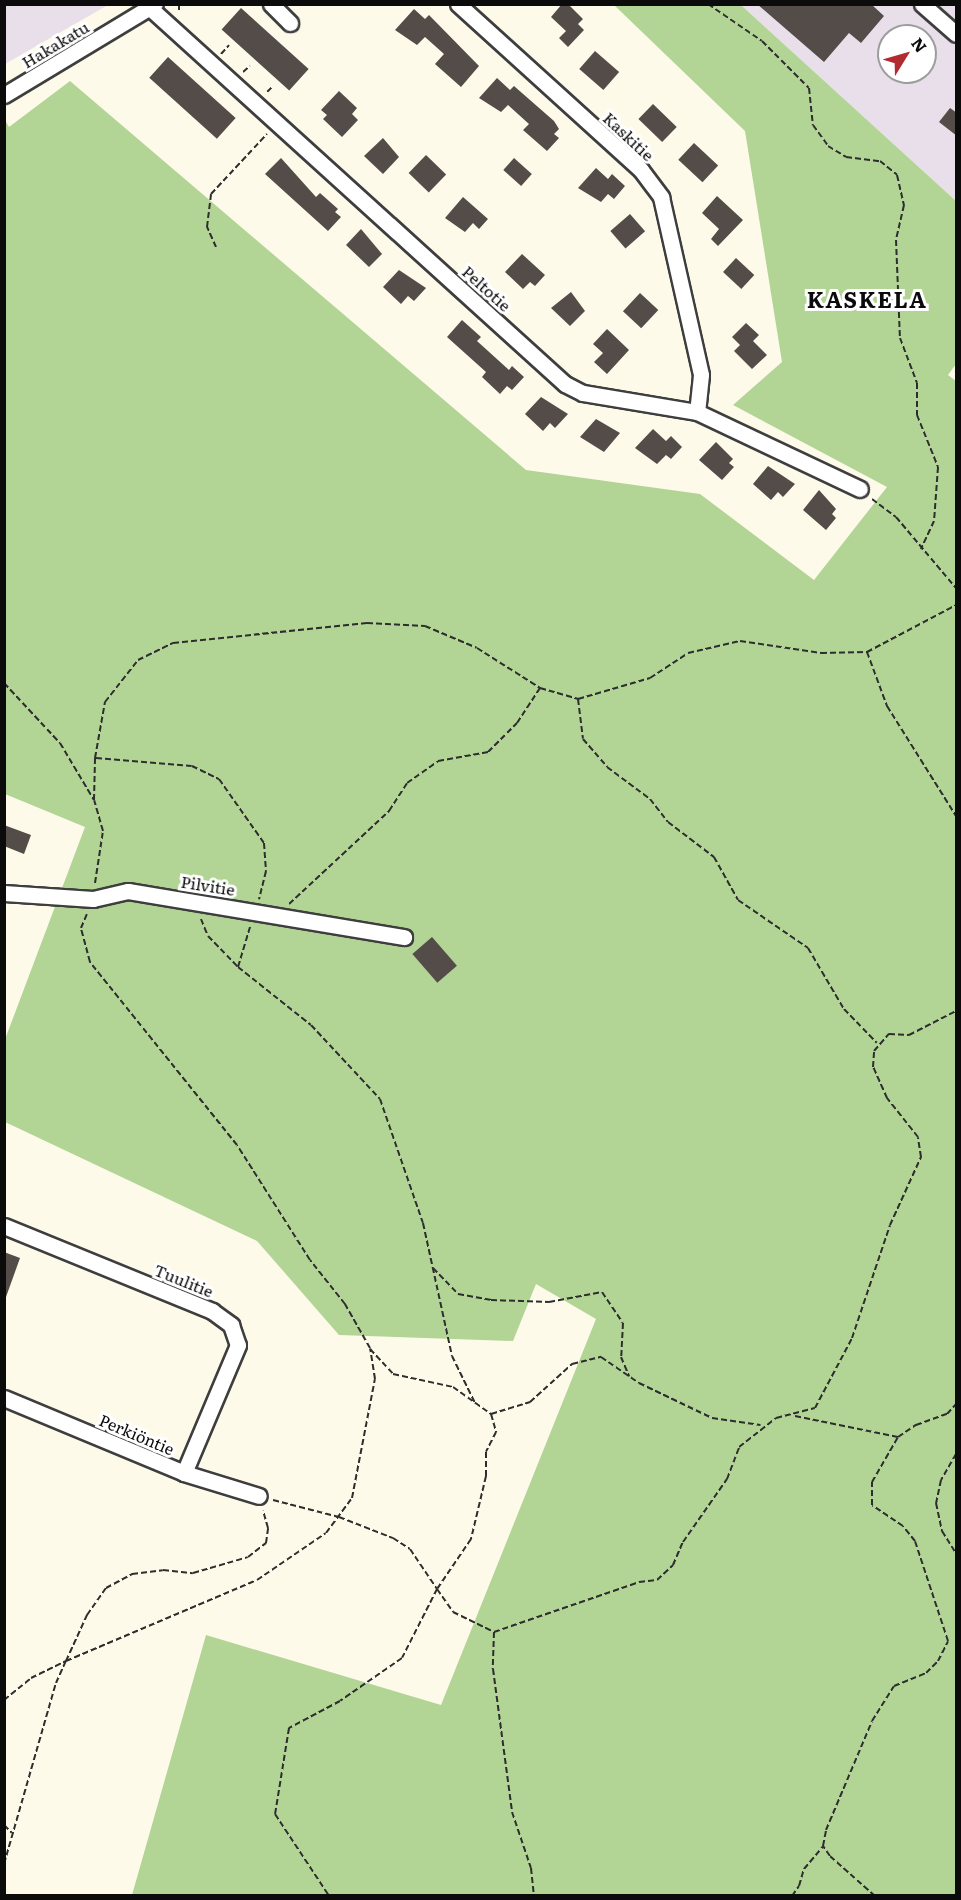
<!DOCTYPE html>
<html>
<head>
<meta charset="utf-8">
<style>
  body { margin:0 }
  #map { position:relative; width:961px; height:1900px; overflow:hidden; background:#fefae9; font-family:Literata,serif }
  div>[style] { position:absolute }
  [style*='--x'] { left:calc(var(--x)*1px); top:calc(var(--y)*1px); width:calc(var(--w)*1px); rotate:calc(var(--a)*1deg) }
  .industrial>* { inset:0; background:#e8dfea }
  .forest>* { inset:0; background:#b2d596 }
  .building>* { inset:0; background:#534c48; transform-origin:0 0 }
  .path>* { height:2px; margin-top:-1px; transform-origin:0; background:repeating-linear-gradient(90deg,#2d2d2d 0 6px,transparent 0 9px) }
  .roads { filter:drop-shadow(2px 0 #3e3e3e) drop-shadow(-2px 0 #3e3e3e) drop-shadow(0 2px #3e3e3e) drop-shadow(0 -2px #3e3e3e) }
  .minor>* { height:15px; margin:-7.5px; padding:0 7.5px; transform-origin:7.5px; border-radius:7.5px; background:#fff }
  span { translate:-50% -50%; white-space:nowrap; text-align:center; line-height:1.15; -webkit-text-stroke:6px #fff; paint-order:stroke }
  .street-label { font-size:16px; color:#0b0b0b }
  .district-label { font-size:22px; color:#0b0b0b; font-weight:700; letter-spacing:1.5px }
  .frame { position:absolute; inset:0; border:6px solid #0b0b0b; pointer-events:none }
  .north { position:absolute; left:877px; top:24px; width:60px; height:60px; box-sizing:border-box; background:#fff; border:2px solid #9d9d9d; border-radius:50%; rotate:53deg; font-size:16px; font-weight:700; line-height:24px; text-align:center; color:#0b0b0b }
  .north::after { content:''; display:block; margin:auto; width:21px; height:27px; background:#b22b30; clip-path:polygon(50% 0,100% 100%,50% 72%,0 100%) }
</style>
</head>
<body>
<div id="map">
  <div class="industrial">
    <div style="clip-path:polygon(5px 4px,108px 4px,108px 5px,5px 64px)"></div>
    <div style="clip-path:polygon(evenodd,741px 5px,956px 5px,956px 201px,741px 5px,889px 36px,925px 36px,925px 72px,889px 72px,889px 36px)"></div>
  </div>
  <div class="forest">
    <div style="clip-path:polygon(614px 5px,741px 5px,956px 201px,956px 364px,948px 375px,956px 381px,956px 1895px,132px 1895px,206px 1635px,441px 1705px,596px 1319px,536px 1284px,513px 1341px,339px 1335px,257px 1241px,5px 1122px,4px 1042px,85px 827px,5px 794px,5px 120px,9px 127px,70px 81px,526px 470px,700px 494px,814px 580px,887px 487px,733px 405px,782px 362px,745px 131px)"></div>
  </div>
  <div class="building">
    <div style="clip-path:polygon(562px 4px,568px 4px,583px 19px,578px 24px,584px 30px,568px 47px,559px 38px,566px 31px,551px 17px)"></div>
    <div style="clip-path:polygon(757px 4px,871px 4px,884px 16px,861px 43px,849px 33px,824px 62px)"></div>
    <div style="left:241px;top:8px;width:91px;height:29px;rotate:42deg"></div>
    <div style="clip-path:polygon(414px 9px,425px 19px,429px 15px,479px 66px,461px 87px,435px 64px,444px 54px,425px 37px,417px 45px,395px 30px)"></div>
    <div style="left:595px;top:51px;width:32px;height:24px;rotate:41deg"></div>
    <div style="left:168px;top:57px;width:91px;height:28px;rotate:42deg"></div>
    <div style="clip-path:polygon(497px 78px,510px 90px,514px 86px,554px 121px,559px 129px,554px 134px,559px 138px,547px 151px,523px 130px,529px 124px,508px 105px,501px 112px,479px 98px)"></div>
    <div style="clip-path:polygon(339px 91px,357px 108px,352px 114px,358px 120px,342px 137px,323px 119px,327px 115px,321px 110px)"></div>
    <div style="left:653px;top:104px;width:33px;height:21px;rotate:44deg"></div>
    <div style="clip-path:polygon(950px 108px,957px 113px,957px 136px,939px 122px)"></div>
    <div style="clip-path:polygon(383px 138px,399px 157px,383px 174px,364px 156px)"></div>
    <div style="left:694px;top:143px;width:33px;height:23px;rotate:43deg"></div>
    <div style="left:426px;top:155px;width:28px;height:25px;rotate:44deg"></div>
    <div style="clip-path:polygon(281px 158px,316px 197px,320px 193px,338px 209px,335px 212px,341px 217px,328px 231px,265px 174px)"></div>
    <div style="left:514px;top:158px;width:24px;height:16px;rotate:42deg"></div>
    <div style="clip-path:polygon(596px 168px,608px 179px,612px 174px,625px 186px,614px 199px,608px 194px,601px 202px,578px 188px)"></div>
    <div style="clip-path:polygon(717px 196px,743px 220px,718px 246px,711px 239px,719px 229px,702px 213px)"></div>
    <div style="clip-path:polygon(463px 197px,488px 219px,479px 229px,473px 223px,465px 232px,445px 218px)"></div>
    <div style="left:630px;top:214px;width:23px;height:26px;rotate:49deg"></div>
    <div style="clip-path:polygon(361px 229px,382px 254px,369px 267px,346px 245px)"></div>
    <div style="clip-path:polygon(522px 254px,545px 275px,535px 286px,530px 282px,523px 289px,505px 272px)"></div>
    <div style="left:736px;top:258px;width:25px;height:19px;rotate:43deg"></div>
    <div style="clip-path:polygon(399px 270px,426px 288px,414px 301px,408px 296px,401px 304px,383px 287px)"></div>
    <div style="clip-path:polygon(571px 292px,585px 311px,570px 326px,551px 308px)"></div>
    <div style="left:640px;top:293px;width:25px;height:25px;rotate:43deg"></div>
    <div style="clip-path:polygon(462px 320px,481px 337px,477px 341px,509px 370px,512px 366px,524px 377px,512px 390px,507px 386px,500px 394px,482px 377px,486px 372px,447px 337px)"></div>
    <div style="clip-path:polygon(746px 323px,759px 335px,753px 341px,767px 355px,752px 369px,734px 351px,740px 345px,732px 337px)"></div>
    <div style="clip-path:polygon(607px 329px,629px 350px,607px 374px,594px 362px,603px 353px,593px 344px)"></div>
    <div style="clip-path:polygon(541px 397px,568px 414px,555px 428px,550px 423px,543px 431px,525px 414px)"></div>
    <div style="clip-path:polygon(596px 419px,620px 433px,604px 452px,580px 437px)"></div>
    <div style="clip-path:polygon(653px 429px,666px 441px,671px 436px,682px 447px,671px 459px,666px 455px,657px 464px,635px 448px)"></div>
    <div style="clip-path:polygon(716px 442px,733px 459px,729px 463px,734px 467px,722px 480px,699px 460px)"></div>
    <div style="clip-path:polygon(768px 466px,795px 484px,783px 497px,778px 492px,771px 500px,753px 484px)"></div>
    <div style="clip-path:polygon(819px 490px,836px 509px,832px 514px,836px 518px,826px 530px,803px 510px)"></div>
    <div style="clip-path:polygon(4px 825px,31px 835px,24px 854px,4px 846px)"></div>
    <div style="left:432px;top:937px;width:38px;height:26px;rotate:49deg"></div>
    <div style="clip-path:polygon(4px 1252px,20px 1258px,6px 1297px,4px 1297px)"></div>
  </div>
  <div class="path">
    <div style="--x:179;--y:4;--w:9;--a:90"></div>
    <div style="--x:708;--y:4;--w:65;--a:34.4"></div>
    <div style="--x:762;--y:41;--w:66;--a:45"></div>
    <div style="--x:809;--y:88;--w:37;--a:84"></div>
    <div style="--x:813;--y:125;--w:26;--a:54"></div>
    <div style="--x:828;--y:146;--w:21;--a:31"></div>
    <div style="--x:846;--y:157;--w:34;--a:7"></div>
    <div style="--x:880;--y:161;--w:22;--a:39"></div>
    <div style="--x:897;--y:175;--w:31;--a:77"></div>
    <div style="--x:904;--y:205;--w:36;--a:103"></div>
    <div style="--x:896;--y:240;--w:98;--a:87.7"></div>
    <div style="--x:900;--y:338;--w:48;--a:69.3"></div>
    <div style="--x:917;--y:383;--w:32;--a:90"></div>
    <div style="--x:917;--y:415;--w:56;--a:68"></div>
    <div style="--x:938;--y:467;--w:54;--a:94.2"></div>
    <div style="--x:934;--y:521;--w:31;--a:115"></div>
    <div style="--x:221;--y:54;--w:12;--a:-48"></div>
    <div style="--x:243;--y:72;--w:9;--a:-41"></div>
    <div style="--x:267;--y:92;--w:8;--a:-45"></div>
    <div style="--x:216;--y:247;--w:22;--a:-114"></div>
    <div style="--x:207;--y:227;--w:33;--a:-83"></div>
    <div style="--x:211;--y:194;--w:82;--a:-47"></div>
    <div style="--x:872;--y:499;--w:30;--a:37"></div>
    <div style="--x:896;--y:517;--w:93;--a:49.8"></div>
    <div style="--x:867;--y:652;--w:58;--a:69.7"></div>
    <div style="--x:887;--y:706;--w:130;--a:57.9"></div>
    <div style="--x:4;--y:683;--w:82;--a:47"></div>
    <div style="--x:60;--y:743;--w:66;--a:59.2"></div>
    <div style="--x:578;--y:699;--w:40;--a:82.9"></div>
    <div style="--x:583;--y:739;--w:37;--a:49"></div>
    <div style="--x:607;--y:767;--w:54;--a:36.7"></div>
    <div style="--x:650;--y:799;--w:29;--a:52"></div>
    <div style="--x:668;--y:822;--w:58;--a:37.3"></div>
    <div style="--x:714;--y:857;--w:49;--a:60.8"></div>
    <div style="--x:738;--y:900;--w:85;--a:34.4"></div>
    <div style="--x:808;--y:948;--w:71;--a:59.5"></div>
    <div style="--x:844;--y:1009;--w:47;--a:45.9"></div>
    <div style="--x:96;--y:758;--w:96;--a:4.8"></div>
    <div style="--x:192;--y:766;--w:30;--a:26"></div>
    <div style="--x:219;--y:779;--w:78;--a:54.9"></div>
    <div style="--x:264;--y:843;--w:28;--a:86"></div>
    <div style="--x:266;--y:871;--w:29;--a:104"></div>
    <div style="--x:95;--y:883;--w:53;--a:-81.3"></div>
    <div style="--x:103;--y:831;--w:32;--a:-106"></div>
    <div style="--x:94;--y:800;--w:42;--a:-88.6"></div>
    <div style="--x:95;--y:758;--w:57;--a:-79.9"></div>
    <div style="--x:105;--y:702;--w:53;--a:-51.8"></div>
    <div style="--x:138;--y:660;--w:39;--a:-26"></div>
    <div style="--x:173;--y:643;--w:195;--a:-5.9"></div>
    <div style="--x:367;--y:623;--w:58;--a:3"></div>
    <div style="--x:425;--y:626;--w:56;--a:22.9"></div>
    <div style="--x:477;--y:648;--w:75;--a:32.4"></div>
    <div style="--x:540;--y:688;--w:40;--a:16"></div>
    <div style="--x:578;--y:699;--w:75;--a:-16.3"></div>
    <div style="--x:650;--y:678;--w:45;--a:-33.3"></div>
    <div style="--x:688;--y:653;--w:53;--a:-13"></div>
    <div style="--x:740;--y:641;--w:82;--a:8.4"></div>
    <div style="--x:821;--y:653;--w:46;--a:-1.2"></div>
    <div style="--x:867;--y:652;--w:101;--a:-27.8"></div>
    <div style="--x:289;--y:904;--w:137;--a:-42.9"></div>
    <div style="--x:389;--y:811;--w:33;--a:-57"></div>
    <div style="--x:407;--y:783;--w:38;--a:-35"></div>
    <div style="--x:438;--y:761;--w:51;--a:-10.2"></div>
    <div style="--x:488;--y:752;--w:41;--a:-45"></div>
    <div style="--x:517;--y:723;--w:42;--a:-56.7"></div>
    <div style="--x:201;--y:919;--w:18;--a:68"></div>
    <div style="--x:208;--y:936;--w:43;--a:45.9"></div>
    <div style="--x:238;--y:967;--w:93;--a:38.5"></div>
    <div style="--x:311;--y:1025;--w:101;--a:47"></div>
    <div style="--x:380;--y:1099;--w:131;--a:70.9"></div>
    <div style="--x:423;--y:1223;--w:136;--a:77.7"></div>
    <div style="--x:452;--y:1356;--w:52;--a:63.9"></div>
    <div style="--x:238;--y:967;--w:42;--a:-73.3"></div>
    <div style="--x:433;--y:1268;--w:36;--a:46"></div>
    <div style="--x:458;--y:1294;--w:34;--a:10"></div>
    <div style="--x:491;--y:1300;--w:58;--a:2"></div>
    <div style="--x:549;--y:1302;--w:54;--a:-10.7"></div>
    <div style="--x:602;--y:1292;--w:37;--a:56"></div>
    <div style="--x:623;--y:1323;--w:34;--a:93"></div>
    <div style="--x:621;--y:1357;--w:21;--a:67"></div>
    <div style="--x:370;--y:1349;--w:34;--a:47"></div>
    <div style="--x:393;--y:1374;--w:61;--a:12.2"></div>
    <div style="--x:453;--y:1387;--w:47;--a:35.4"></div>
    <div style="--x:491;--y:1414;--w:19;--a:74"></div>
    <div style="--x:496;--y:1432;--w:22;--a:117"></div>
    <div style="--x:486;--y:1452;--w:24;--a:90"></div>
    <div style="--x:486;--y:1476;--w:65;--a:103.4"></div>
    <div style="--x:471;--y:1539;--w:60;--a:124.2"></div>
    <div style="--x:437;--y:1589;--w:28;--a:55"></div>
    <div style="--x:453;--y:1612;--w:46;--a:26"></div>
    <div style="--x:494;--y:1632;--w:37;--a:92"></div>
    <div style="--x:493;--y:1669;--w:144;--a:82.4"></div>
    <div style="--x:512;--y:1812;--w:59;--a:71.3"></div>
    <div style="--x:531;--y:1868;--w:28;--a:84"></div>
    <div style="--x:491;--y:1414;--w:41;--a:-17.1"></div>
    <div style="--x:530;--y:1402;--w:57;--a:-42.1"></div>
    <div style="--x:572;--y:1364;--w:30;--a:-14"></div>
    <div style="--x:601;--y:1357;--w:46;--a:34.4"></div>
    <div style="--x:639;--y:1383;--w:81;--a:25.6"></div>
    <div style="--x:712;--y:1418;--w:49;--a:8.1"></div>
    <div style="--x:795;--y:1416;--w:105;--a:11.5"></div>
    <div style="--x:956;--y:1454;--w:30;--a:120"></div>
    <div style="--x:941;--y:1480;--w:24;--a:102"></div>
    <div style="--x:936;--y:1503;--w:29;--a:78"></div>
    <div style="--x:942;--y:1531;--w:26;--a:58"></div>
    <div style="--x:273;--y:1500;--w:68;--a:14.4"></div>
    <div style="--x:339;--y:1517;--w:58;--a:21.3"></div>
    <div style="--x:393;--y:1538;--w:20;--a:33"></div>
    <div style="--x:410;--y:1549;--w:48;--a:56"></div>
    <div style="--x:437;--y:1589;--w:77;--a:116.9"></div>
    <div style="--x:402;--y:1658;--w:75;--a:145.3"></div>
    <div style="--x:340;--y:1701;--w:58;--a:152.1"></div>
    <div style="--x:289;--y:1728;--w:87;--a:99.2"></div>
    <div style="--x:275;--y:1814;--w:98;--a:56.6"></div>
    <div style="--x:494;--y:1632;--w:153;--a:-19"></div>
    <div style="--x:639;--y:1582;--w:18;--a:-6"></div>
    <div style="--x:657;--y:1580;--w:22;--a:-43"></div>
    <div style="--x:673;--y:1565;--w:25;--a:-67"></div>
    <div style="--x:683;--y:1542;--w:77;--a:-55.1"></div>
    <div style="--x:727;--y:1479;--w:34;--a:-69"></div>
    <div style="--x:739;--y:1447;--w:47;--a:-38.1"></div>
    <div style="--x:776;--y:1418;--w:40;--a:-14.4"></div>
    <div style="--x:815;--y:1408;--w:79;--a:-62.1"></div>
    <div style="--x:852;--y:1338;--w:119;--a:-71.4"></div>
    <div style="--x:890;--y:1225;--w:75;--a:-65.5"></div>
    <div style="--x:921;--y:1157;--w:20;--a:-99"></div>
    <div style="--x:918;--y:1137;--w:50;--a:-128.5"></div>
    <div style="--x:887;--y:1098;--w:34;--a:-114"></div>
    <div style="--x:873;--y:1067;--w:16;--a:-86"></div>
    <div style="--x:874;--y:1051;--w:23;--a:-49"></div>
    <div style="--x:889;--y:1034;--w:20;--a:3"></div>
    <div style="--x:909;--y:1035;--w:53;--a:-27.1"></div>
    <div style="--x:4;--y:1700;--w:35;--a:-39"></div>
    <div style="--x:31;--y:1678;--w:39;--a:-26"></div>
    <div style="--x:66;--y:1661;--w:51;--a:-65.5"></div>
    <div style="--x:87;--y:1615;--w:33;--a:-55"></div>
    <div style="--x:106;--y:1588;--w:30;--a:-28"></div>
    <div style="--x:132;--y:1574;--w:31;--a:-7"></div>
    <div style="--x:163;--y:1570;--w:30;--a:6"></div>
    <div style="--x:193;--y:1573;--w:57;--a:-16.2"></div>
    <div style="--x:248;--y:1557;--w:23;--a:-38"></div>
    <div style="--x:266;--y:1543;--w:15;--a:-82"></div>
    <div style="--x:268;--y:1528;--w:18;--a:-106"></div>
    <div style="--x:4;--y:1825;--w:11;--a:45"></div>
    <div style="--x:4;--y:1864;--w:188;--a:-74"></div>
    <div style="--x:56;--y:1683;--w:24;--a:-66"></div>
    <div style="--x:66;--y:1661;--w:207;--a:-23"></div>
    <div style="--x:257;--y:1580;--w:83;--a:-34.3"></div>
    <div style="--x:326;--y:1533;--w:44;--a:-53.4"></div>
    <div style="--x:352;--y:1498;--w:121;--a:-79.1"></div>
    <div style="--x:375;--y:1379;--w:31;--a:-99"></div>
    <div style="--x:370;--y:1348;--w:51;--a:-119.6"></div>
    <div style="--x:345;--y:1304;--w:56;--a:-128.5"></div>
    <div style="--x:310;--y:1260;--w:136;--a:-122.4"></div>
    <div style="--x:237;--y:1145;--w:235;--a:-128.8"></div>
    <div style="--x:90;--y:962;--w:35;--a:-105"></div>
    <div style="--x:81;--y:928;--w:15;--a:-67"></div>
    <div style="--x:792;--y:1896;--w:12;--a:-55"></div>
    <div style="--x:799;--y:1886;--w:18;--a:-74"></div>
    <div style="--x:804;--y:1869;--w:30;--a:-50"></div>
    <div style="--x:875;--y:1896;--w:60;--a:-138.4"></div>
    <div style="--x:830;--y:1856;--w:12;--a:-125"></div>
    <div style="--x:823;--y:1846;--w:16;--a:-79"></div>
    <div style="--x:826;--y:1830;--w:118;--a:-67.1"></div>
    <div style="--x:872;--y:1721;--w:41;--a:-57.8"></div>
    <div style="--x:894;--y:1686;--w:35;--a:-22"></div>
    <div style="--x:926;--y:1673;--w:17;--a:-45"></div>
    <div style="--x:938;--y:1661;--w:22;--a:-63"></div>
    <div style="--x:948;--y:1641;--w:105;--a:-108.3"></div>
    <div style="--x:915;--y:1541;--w:19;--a:-129"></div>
    <div style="--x:903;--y:1526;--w:37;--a:-146"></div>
    <div style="--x:872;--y:1505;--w:23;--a:-90"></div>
    <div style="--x:872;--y:1482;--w:52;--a:-60"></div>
    <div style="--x:898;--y:1437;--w:22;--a:-34"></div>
    <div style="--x:916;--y:1425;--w:33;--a:-20"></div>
    <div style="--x:947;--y:1414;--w:13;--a:-48"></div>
  </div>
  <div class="roads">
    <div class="minor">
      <div style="--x:271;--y:4;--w:27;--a:45"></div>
      <div style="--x:458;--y:4;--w:247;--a:42.2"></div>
      <div style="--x:641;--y:170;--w:34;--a:53"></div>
      <div style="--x:661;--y:197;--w:182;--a:77.3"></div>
      <div style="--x:701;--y:375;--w:37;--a:96"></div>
      <div style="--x:922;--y:4;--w:45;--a:41.4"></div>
      <div style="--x:150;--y:8;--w:560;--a:42.18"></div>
      <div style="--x:565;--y:384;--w:20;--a:27"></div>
      <div style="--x:583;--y:393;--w:116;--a:9.5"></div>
      <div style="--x:697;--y:412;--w:180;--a:25.3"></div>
      <div style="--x:4;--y:95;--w:176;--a:-31.1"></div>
      <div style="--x:4;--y:893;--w:89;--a:3.9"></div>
      <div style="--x:93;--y:899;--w:36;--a:-13"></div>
      <div style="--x:128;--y:891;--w:280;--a:9.5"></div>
      <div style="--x:4;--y:1226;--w:225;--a:22.2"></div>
      <div style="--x:212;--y:1311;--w:24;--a:36"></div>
      <div style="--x:231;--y:1325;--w:21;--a:71"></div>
      <div style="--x:238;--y:1345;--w:139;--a:112.9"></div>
      <div style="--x:4;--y:1398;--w:195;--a:22.6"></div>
      <div style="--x:184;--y:1473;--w:78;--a:17"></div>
    </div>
  </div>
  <div class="street-label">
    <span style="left:55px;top:44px;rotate:-31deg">Hakakatu</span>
    <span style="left:629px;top:136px;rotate:43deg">Kaskitie</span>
    <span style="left:487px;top:288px;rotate:42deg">Peltotie</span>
    <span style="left:208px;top:885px;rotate:9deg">Pilvitie</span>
    <span style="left:184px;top:1280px;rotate:22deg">Tuulitie</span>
    <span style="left:137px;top:1434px;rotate:23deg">Perkiöntie</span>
  </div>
  <div class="district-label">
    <span style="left:867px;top:299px">KASKELA</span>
  </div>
  <div class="frame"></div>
  <div class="north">N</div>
</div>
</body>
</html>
